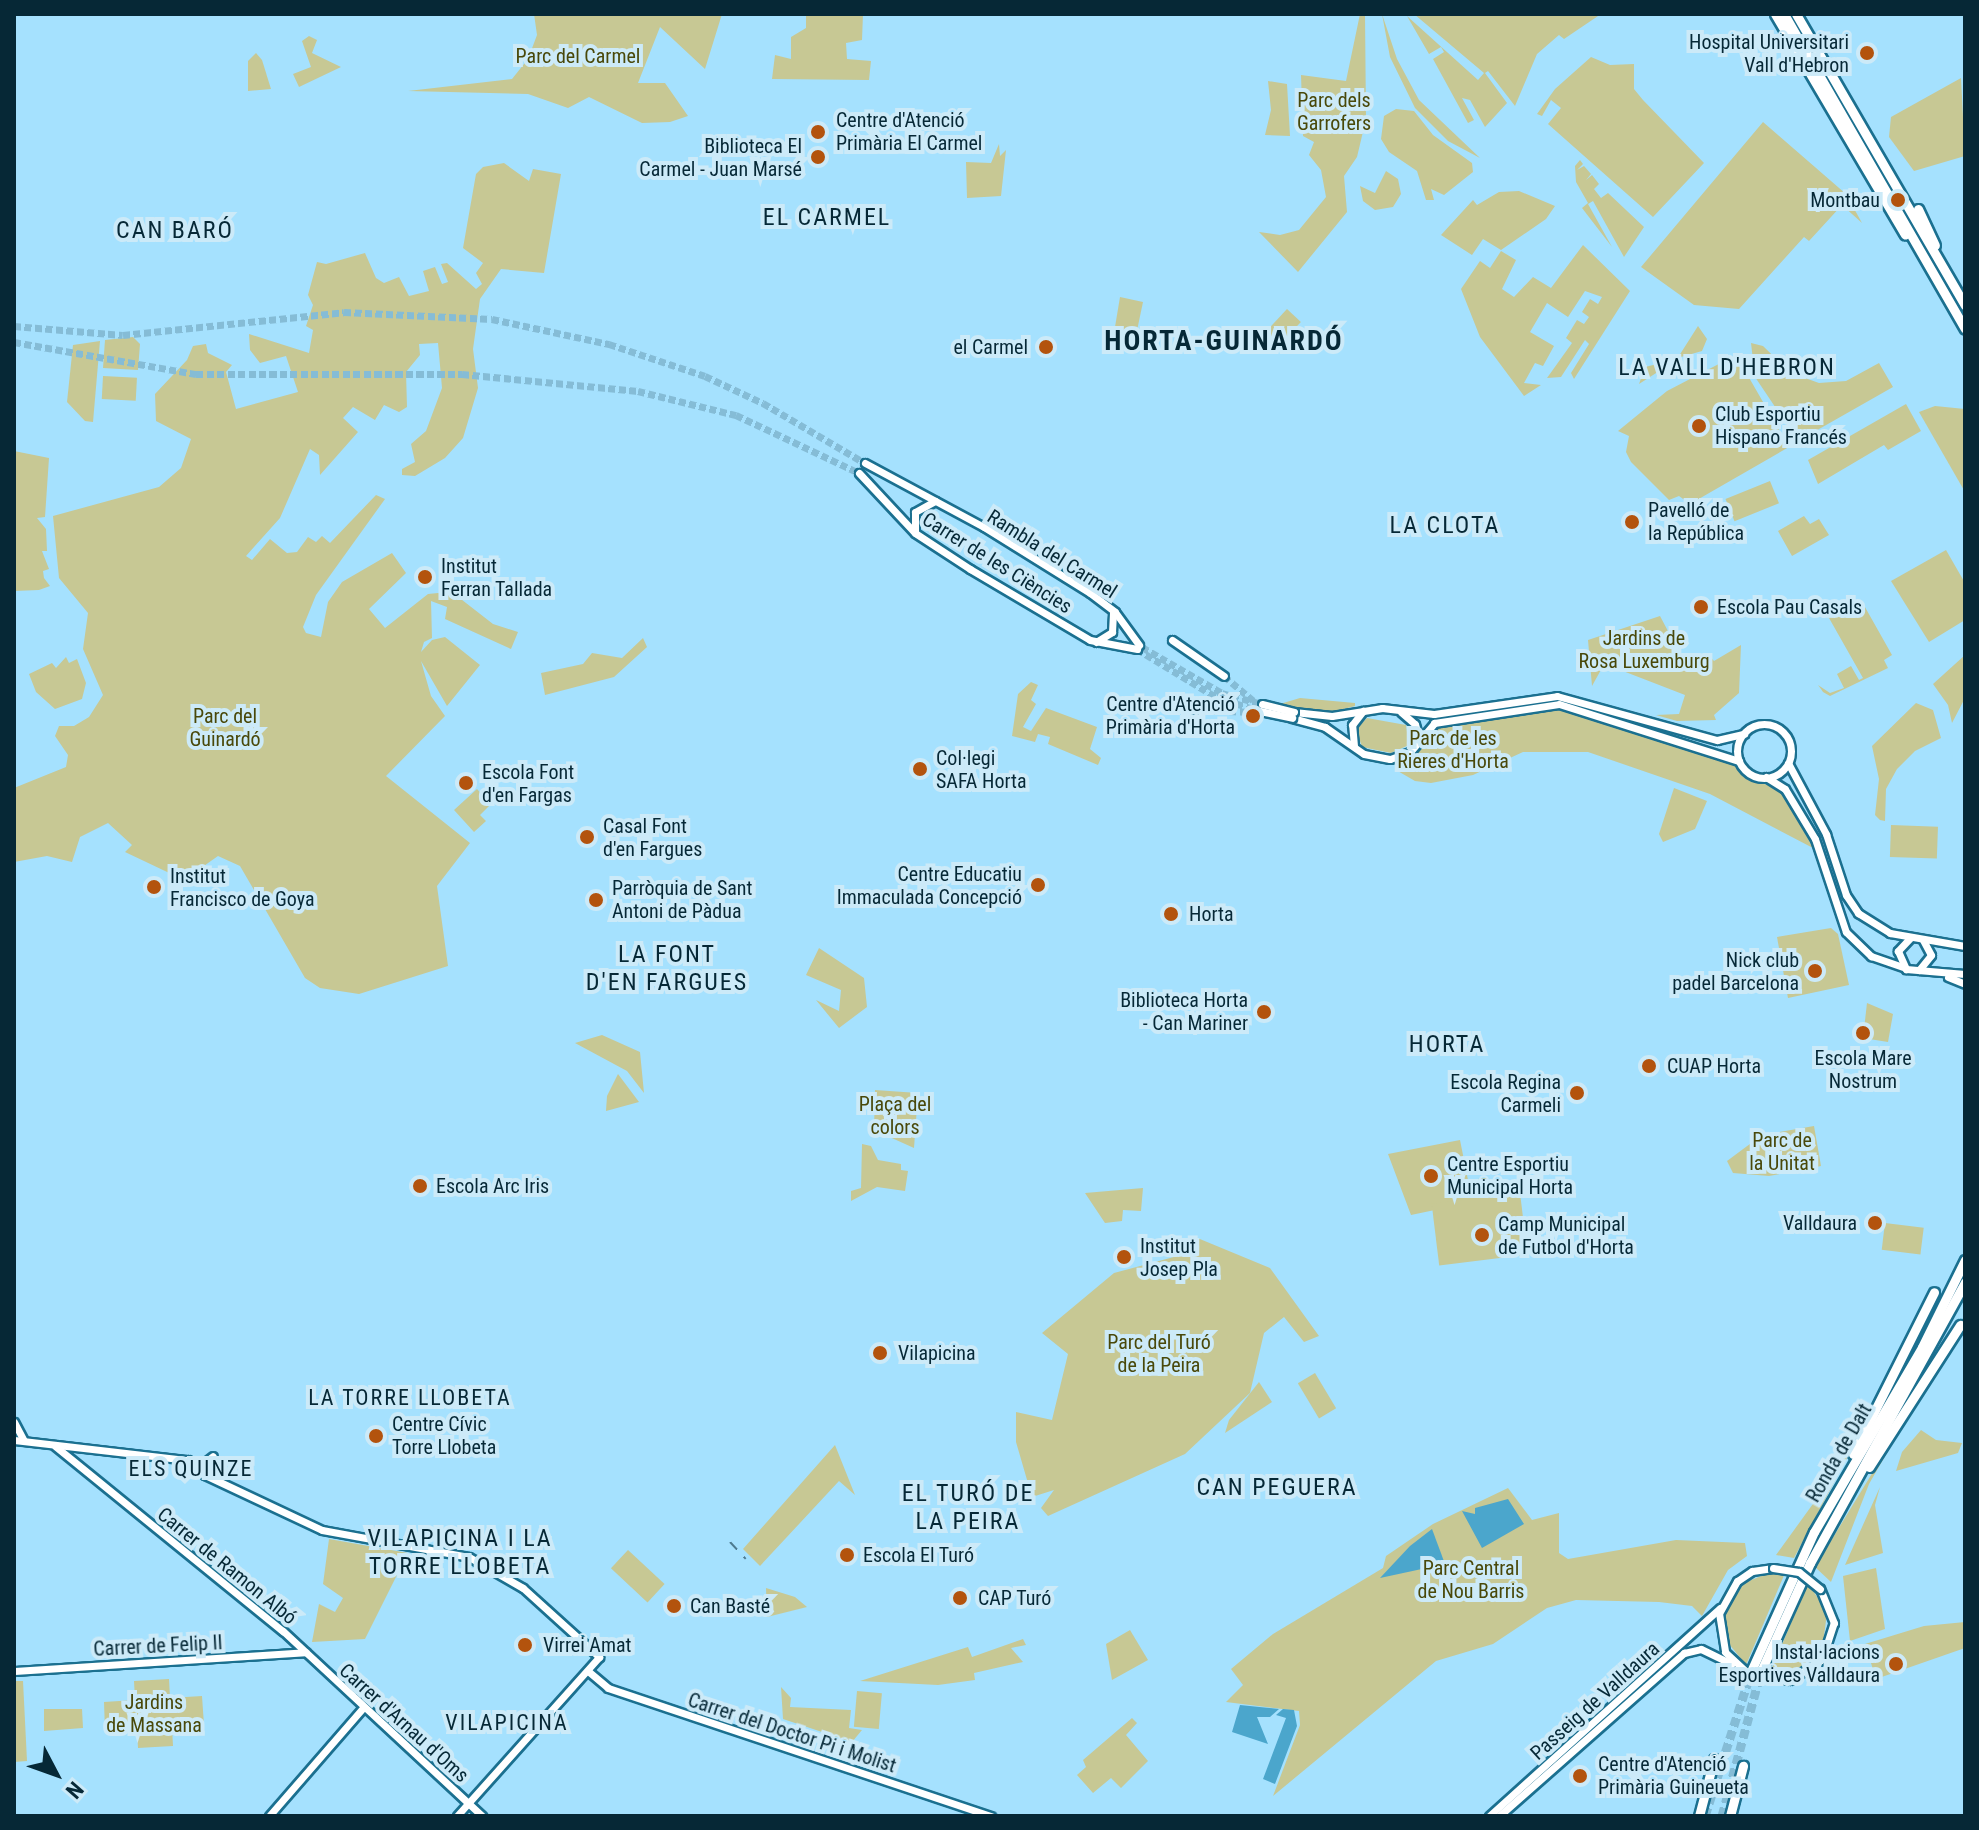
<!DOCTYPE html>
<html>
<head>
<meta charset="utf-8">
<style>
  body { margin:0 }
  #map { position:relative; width:1979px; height:1830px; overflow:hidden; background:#a5e1fe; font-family:"Roboto Condensed",sans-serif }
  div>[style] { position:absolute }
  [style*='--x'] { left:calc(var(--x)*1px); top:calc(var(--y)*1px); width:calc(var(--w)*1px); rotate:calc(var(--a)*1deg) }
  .green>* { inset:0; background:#c7c894; transform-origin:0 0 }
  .water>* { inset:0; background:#4ba6cc }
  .major-tunnel>* { height:7px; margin-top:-3.5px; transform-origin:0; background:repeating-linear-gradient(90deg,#85bcd6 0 7px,transparent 0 10.5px) }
  .highway-tunnel>* { height:9px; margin-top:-4.5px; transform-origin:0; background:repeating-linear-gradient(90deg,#85bcd6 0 9px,transparent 0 13.5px) }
  .roads { filter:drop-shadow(2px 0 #1b7090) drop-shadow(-2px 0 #1b7090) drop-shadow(0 2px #1b7090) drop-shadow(0 -2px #1b7090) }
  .major>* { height:7px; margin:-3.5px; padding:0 3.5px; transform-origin:3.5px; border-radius:3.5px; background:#fff }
  .major>.ring { margin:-3.5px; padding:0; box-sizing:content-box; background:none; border:7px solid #fff; border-radius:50% }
  .highway>* { height:9px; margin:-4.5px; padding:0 4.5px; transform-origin:4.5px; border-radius:4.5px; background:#fff }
  .rail>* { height:2px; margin-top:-1px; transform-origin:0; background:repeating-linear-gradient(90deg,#4d7a8f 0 10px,transparent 0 20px) }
  .bridges { filter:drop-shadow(2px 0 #1b7090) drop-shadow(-2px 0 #1b7090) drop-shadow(0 2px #1b7090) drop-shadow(0 -2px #1b7090) }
  .major-bridge>* { height:7px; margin:-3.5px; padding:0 3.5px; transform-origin:3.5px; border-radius:3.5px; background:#fff }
  .dots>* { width:22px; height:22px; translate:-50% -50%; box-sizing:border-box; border:4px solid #cceaf8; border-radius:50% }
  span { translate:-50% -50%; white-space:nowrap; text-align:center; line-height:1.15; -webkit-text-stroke:8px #cceaf8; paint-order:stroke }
  .poi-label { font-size:20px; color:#062836 }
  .right { translate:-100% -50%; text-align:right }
  .left { translate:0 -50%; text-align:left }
  .park-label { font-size:20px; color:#494809 }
  .street-label { font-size:20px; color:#062836 }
  .neighbourhood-label { font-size:22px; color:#062836; letter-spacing:2px }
  .quarter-label { font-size:24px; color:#062836; letter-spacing:2px }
  .district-label { font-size:28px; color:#062836; font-weight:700; letter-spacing:2px }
  .frame { position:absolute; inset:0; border:16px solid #062836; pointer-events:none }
  .north { position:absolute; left:16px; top:1734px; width:80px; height:80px; -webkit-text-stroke:6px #cceaf8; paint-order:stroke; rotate:131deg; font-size:22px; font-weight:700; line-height:32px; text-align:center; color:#062836 }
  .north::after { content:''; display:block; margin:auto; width:28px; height:36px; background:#062836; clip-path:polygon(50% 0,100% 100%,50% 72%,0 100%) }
</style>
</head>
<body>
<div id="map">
  <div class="green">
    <div style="clip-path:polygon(534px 14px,722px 14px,705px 69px,660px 27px,638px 83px,665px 83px,688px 116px,670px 122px,642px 123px,589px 97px,568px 108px,528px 94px,408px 91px,512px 79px,528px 59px,537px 35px)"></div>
    <div style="clip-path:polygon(806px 14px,863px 14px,862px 40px,846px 43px,847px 59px,871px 61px,869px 80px,772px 79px,775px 55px,791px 59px,791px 37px,806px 28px)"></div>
    <div style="clip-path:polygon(1360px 14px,1365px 14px,1366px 119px,1357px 157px,1344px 176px,1347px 212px,1298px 272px,1259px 232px,1280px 235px,1299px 230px,1326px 197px,1321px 170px,1309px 155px,1314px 142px,1303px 136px,1301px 75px,1346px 81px)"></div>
    <div style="clip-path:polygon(1382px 14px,1397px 59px,1419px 100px,1480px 158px,1448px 141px,1415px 108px,1390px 57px)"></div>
    <div style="clip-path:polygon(1414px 14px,1601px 14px,1564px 39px,1559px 35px,1537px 54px,1515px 106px,1488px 71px,1485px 73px,1507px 103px,1485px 127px,1470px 100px,1462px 98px,1474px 120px,1468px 123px,1433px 59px,1444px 52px,1441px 47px,1429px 54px,1407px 16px,1478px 80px,1484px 73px)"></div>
    <div style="clip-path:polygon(309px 36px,317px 40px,312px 53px,341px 67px,299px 87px,293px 74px,311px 67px,302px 41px)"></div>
    <div style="clip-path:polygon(256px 53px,262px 60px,271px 89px,248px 91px,248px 61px)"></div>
    <div style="clip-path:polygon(1591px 57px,1610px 65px,1634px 64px,1634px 89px,1643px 100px,1704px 163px,1653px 217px,1548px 124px,1561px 108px,1551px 100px,1542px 116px,1537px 114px,1555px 89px)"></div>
    <div style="clip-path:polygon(1961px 78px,1965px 156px,1914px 171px,1889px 137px,1891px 117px)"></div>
    <div style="clip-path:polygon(1268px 81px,1287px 84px,1290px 136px,1265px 135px,1271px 110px)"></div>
    <div style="clip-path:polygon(1396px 109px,1414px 111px,1433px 135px,1472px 163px,1473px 172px,1444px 195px,1431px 189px,1434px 200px,1426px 200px,1417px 171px,1389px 152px,1381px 139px,1384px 116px)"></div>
    <div style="clip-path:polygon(1763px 122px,1846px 194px,1862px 223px,1842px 205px,1809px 241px,1804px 237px,1739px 309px,1694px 305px,1641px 267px)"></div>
    <div style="clip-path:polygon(999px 144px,1000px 156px,1006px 150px,1001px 196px,967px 198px,966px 162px,991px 163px)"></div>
    <div style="clip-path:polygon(1580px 160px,1583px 164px,1577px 170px,1584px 166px,1591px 174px,1586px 180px,1592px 175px,1599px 184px,1594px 189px,1601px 198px,1608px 193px,1644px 227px,1624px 257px,1593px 201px,1588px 204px,1612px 247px,1582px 208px,1588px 203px,1576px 182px,1575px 166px)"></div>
    <div style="clip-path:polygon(504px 163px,529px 181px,533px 169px,561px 174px,544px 273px,501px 269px,480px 299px,473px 349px,478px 388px,463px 438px,445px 458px,415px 476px,402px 475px,402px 469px,415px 462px,411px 444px,426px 431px,442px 388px,438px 343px,419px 344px,420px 355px,406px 372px,407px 407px,399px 412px,384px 405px,375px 420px,353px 407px,343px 418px,358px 432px,320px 475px,319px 455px,310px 449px,280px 518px,246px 556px,252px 560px,270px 539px,287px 553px,297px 552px,308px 537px,316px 542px,322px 536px,330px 543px,376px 495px,385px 499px,316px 595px,303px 627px,306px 633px,321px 637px,328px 602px,342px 582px,392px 553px,406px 573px,369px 609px,385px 628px,428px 594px,438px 593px,457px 596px,493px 624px,518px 632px,511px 649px,445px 619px,447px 607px,431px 601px,432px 638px,424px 642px,421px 652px,432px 640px,445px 637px,480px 665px,447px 706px,421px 661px,431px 696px,445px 716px,386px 776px,470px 843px,437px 886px,448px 966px,359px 994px,320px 988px,305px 978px,240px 866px,218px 856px,184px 880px,125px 852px,132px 845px,108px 823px,80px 837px,72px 862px,47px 856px,14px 862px,14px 788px,66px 767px,68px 755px,55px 736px,59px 726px,74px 726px,89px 717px,103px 695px,83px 649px,88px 613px,59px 578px,53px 516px,159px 487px,181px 468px,191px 439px,156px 421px,155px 394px,187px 360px,193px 346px,206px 344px,208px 353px,232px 365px,226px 372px,236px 409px,298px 392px,286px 356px,260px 363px,250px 350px,249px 334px,309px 353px,313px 330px,306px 326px,313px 305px,308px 295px,317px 262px,326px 264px,365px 253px,376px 278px,384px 283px,399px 277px,409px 296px,429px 291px,423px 271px,435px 267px,442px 284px,448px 282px,441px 264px,447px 263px,476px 289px,482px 284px,476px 273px,483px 263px,463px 248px,476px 174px,483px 167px)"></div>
    <div style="clip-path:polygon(1386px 171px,1398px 179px,1401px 194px,1393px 207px,1375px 210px,1363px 201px,1360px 186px,1375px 193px)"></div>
    <div style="clip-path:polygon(1519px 191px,1555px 206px,1546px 219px,1501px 250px,1483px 239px,1472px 255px,1441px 235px,1473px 200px,1477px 205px,1499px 192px)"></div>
    <div style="clip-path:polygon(1583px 245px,1630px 291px,1574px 379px,1571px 373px,1589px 344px,1585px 340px,1561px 377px,1547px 378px,1572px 343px,1566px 338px,1577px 320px,1584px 324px,1589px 317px,1582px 312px,1590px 299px,1598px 304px,1602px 297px,1585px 291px,1568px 317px,1547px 303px,1530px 332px,1554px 346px,1543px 366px,1535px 363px,1524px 383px,1541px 385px,1524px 396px,1480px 337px,1461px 289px,1480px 261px,1490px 268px,1501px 251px,1516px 260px,1502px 289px,1514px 297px,1533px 277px,1551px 288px)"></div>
    <div style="clip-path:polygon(1120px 297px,1143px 302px,1135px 340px,1113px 339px)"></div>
    <div style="left:1287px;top:309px;width:19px;height:33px;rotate:43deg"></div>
    <div style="clip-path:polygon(1698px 326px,1707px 339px,1702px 351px,1681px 357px,1639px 384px,1645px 367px,1677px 359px)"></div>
    <div style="clip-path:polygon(133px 337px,140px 344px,138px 370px,103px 368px,105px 340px)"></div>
    <div style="clip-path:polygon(100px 341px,93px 422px,85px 421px,67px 402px,73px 345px)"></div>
    <div style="clip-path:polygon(1751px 343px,1763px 346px,1791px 373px,1819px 383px,1846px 381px,1879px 363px,1893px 387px,1798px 441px,1755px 377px)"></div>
    <div style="clip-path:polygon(1736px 355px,1789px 447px,1690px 504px,1679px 496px,1669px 500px,1631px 462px,1626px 452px,1629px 436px,1618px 431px,1667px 391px)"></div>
    <div style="left:103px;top:376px;width:34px;height:23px;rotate:3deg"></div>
    <div style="clip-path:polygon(1906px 404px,1921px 431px,1888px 450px,1884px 445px,1818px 484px,1808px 460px)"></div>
    <div style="clip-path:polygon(1935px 406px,1965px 409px,1965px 492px,1919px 412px)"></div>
    <div style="clip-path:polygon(14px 451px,49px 458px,45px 517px,37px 518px,46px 529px,47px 551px,42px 551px,49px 569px,43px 571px,44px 578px,50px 586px,39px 590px,14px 591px)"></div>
    <div style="left:1770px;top:481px;width:24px;height:48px;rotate:68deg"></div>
    <div style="clip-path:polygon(1804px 516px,1810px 524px,1819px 519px,1829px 535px,1792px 556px,1778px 531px)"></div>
    <div style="clip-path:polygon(1946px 550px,1965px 583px,1965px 620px,1929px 642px,1891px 581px)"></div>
    <div style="clip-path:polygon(1861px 600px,1892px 655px,1884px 660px,1888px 668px,1830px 696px,1823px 692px,1821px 689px,1818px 685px,1830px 693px,1844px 688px,1837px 674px,1851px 666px,1859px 680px,1863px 678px,1829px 618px)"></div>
    <div style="clip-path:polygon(1660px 616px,1686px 665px,1708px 654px,1714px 661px,1741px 645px,1739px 693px,1714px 715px,1716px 720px,1677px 721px,1656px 715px,1679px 714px,1685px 695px,1610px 666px,1602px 668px,1592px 686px,1588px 640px)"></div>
    <div style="clip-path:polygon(643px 638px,647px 647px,614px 677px,545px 695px,541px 673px,583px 664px,592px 653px,622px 658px)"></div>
    <div style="clip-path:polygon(1965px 655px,1965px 698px,1952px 723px,1948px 705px,1933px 684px)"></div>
    <div style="clip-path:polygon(66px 657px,69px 663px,77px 659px,86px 683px,82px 699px,55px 709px,36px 692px,29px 674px,52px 663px,56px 668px)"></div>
    <div style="clip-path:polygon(1031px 682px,1038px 685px,1031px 700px,1036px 704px,1023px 727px,1031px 731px,1046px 708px,1097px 727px,1090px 749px,1101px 758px,1098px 765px,1048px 744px,1050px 737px,1038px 734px,1035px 742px,1012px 736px,1018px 694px)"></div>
    <div style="clip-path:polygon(1300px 698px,1355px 703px,1355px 706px,1325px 714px,1280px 704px)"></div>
    <div style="clip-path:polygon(1916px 703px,1933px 710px,1941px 738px,1915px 751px,1897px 769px,1886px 789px,1885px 821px,1880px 820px,1875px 815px,1879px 779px,1872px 746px)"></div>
    <div style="clip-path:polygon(1555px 708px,1595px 715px,1736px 762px,1751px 780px,1781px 789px,1813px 848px,1710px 794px,1588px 752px,1523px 752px,1473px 775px,1431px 783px,1415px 781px,1396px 770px,1397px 764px,1417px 754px,1433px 728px,1444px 724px)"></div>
    <div style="clip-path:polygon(1367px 718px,1406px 725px,1409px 745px,1391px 753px,1362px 747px,1356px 729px)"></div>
    <div style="clip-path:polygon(1674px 788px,1707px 801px,1695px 829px,1663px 842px,1659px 834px)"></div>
    <div style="clip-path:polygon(477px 789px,491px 804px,480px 815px,486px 821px,474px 832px,454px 810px)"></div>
    <div style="left:1891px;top:825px;width:47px;height:32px;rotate:2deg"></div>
    <div style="clip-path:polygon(1831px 928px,1838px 934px,1849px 985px,1788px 998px,1777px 937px)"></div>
    <div style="clip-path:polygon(819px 948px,864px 978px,867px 1007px,839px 1028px,816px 1000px,839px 1011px,841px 990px,806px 975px)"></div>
    <div style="clip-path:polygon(1867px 1003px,1893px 1014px,1888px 1042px,1863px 1038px)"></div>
    <div style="clip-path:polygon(602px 1035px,640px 1052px,644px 1093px,627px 1071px,575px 1043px)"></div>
    <div style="clip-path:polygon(618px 1074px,639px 1102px,606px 1111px,607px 1096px)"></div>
    <div style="clip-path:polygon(875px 1090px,918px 1093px,914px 1148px,874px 1130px)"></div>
    <div style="clip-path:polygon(1814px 1126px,1821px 1166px,1769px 1176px,1733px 1173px,1727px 1161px,1762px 1135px)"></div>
    <div style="clip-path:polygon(1460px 1140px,1468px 1180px,1487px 1178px,1492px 1198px,1411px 1215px,1388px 1154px)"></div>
    <div style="clip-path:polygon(862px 1144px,871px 1146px,878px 1160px,901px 1164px,901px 1170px,908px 1171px,905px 1191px,877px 1187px,851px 1201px,851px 1191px,861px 1188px)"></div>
    <div style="clip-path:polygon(1143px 1188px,1141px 1211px,1123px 1210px,1122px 1221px,1105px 1223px,1085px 1193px)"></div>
    <div style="left:1520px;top:1193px;width:62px;height:89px;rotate:83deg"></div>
    <div style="left:1885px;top:1223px;width:39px;height:27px;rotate:7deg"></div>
    <div style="clip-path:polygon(1195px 1237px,1270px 1268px,1319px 1336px,1304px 1342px,1284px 1317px,1264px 1333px,1250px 1393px,1185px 1454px,1048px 1516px,1041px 1508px,1054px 1490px,1032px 1497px,1016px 1442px,1016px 1412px,1052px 1420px,1068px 1354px,1042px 1333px,1114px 1273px,1185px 1254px,1160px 1250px,1161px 1238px,1187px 1241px,1187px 1254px)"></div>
    <div style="clip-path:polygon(1909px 1341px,1794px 1558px,1776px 1555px,1823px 1490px)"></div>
    <div style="left:1315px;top:1373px;width:41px;height:20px;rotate:59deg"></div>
    <div style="clip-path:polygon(1929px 1380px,1869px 1484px,1831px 1582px,1815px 1567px)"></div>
    <div style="clip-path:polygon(1259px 1382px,1272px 1402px,1225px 1433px,1229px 1420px)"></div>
    <div style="clip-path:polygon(1921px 1430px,1936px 1440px,1962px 1443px,1958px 1453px,1896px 1471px,1902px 1452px)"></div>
    <div style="clip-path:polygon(835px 1445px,855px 1495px,839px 1481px,760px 1566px,743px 1549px)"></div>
    <div style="clip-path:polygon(1880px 1487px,1875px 1505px,1883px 1553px,1845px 1565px)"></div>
    <div style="clip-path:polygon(1508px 1488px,1532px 1520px,1559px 1513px,1559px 1553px,1568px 1559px,1676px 1540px,1745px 1543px,1747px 1556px,1728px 1570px,1702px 1616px,1692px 1606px,1659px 1602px,1576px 1600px,1547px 1608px,1493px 1644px,1436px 1661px,1273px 1796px,1300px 1725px,1299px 1711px,1226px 1702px,1243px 1685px,1231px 1669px,1273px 1634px,1383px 1568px,1386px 1556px,1433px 1524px)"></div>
    <div style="clip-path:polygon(329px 1539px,408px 1553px,365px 1639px,312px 1642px,319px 1604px,335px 1612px,343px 1598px,323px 1584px)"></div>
    <div style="left:628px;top:1550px;width:50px;height:25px;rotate:43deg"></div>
    <div style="clip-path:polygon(1876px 1568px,1885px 1629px,1850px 1641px,1843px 1576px)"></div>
    <div style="clip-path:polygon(1771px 1572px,1785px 1573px,1746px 1665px,1725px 1639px,1725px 1611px,1744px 1583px)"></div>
    <div style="clip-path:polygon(1808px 1583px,1827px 1612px,1823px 1645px,1802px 1669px,1769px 1675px)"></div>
    <div style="clip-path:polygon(766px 1588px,795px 1597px,807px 1607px,767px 1617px)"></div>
    <div style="clip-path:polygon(1965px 1622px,1965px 1648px,1876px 1679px,1865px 1644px,1924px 1626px)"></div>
    <div style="clip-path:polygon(1130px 1630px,1148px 1660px,1112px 1680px,1106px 1644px)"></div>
    <div style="clip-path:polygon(1023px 1639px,1026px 1645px,1011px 1648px,1023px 1662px,974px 1673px,975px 1680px,938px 1685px,860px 1681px,968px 1647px,972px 1657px)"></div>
    <div style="clip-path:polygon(169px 1679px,170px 1698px,202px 1696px,204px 1725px,172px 1727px,173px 1746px,155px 1747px,138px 1748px,137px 1729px,105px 1731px,104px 1702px,135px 1700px,134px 1681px)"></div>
    <div style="clip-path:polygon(14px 1681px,23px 1681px,27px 1761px,14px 1762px)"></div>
    <div style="clip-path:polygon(781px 1687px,791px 1698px,790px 1707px,851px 1710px,849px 1728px,862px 1730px,852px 1742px,783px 1719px)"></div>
    <div style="left:857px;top:1691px;width:25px;height:36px;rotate:5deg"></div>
    <div style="clip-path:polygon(44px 1709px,82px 1709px,83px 1728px,44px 1731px)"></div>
    <div style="clip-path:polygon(1132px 1718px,1137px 1723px,1126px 1735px,1148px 1761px,1121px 1788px,1111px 1778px,1093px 1793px,1077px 1775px,1086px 1767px,1083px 1760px)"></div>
  </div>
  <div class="water">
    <div style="clip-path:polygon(1508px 1499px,1524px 1524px,1482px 1548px,1462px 1511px,1475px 1514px,1475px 1508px)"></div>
    <div style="clip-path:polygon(1432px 1529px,1445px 1564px,1380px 1578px,1410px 1546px)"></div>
    <div style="clip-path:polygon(1240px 1705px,1279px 1709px,1270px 1717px,1257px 1717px,1268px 1744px,1232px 1732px)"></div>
    <div style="clip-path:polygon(1283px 1709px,1294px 1710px,1297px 1726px,1275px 1784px,1263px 1779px,1286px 1718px,1276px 1715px)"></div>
  </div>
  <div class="major-tunnel">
    <div style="--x:14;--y:326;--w:109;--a:4.7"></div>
    <div style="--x:123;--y:335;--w:222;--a:-5.9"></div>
    <div style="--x:344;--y:312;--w:148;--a:2.7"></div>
    <div style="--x:492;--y:319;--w:120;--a:12.1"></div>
    <div style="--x:609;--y:344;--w:101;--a:18.4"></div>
    <div style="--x:705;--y:376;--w:64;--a:25"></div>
    <div style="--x:763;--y:403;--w:118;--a:30.5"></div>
    <div style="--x:14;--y:342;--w:185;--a:10"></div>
    <div style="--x:196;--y:374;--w:266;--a:0"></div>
    <div style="--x:462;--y:374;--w:177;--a:5.5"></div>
    <div style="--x:638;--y:391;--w:101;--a:13.8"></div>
    <div style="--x:736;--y:415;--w:136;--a:25.2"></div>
    <div style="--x:1142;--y:647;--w:92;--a:29.9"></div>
    <div style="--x:1222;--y:693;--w:41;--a:15.4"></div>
    <div style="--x:1137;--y:649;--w:92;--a:31.3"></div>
    <div style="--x:1216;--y:697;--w:46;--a:17.7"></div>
    <div style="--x:1224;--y:676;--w:38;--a:40"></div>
    <div style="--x:1198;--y:710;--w:56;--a:2"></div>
  </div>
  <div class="highway-tunnel">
    <div style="--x:1705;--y:1816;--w:154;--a:-72.3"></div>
    <div style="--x:1722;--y:1816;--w:150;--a:-74.9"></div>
  </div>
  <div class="roads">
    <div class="major">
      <div style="--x:865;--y:463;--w:135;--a:28.3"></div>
      <div style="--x:984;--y:527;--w:125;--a:31.9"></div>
      <div style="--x:1090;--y:593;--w:31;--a:37"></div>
      <div style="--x:1115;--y:612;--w:41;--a:54"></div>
      <div style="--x:859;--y:473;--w:82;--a:47"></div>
      <div style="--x:915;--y:533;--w:66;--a:33.2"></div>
      <div style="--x:970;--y:569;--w:139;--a:30.6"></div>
      <div style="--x:1090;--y:640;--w:48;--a:10.8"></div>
      <div style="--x:915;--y:532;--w:20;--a:-90"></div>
      <div style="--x:915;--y:512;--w:23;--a:-29"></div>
      <div style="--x:1172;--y:640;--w:63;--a:34.7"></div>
      <div style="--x:1096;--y:642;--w:19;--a:-32"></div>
      <div style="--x:1112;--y:632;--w:20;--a:-87"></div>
      <div style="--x:1183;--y:704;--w:16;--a:22"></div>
      <div style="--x:1294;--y:712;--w:38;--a:6"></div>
      <div style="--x:1332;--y:716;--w:51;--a:-9.1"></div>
      <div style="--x:1382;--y:708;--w:52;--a:6.6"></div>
      <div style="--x:1434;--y:714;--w:124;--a:-8.3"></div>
      <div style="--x:1557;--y:696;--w:166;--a:15.4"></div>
      <div style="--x:1717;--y:740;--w:28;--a:-13"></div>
      <div style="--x:1401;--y:712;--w:18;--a:41"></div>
      <div style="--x:1415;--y:724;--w:16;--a:75"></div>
      <div style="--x:1292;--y:718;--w:34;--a:15"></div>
      <div style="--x:1325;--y:727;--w:47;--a:34.7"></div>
      <div style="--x:1364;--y:754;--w:26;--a:11"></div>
      <div style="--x:1390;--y:759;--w:21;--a:-19"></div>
      <div style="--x:1410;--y:752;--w:38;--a:-50"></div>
      <div style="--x:1434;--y:723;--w:126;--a:-8.6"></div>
      <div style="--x:1559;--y:704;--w:189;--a:17.6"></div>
      <div class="ring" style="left:1737px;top:724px;width:47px;height:47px"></div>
      <div style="--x:1354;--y:746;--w:21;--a:-95"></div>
      <div style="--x:1352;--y:725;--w:18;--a:-52"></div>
      <div style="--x:1788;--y:763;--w:81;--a:61.8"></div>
      <div style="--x:1826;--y:834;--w:64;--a:71.8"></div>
      <div style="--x:1846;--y:895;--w:22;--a:56"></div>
      <div style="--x:1858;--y:913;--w:38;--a:32"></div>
      <div style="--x:1890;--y:933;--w:76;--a:9.8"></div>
      <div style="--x:1766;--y:777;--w:22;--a:32"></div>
      <div style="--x:1785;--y:789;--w:58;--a:59"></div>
      <div style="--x:1815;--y:839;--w:98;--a:71.6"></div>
      <div style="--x:1846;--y:932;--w:35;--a:44"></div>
      <div style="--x:1871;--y:956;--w:36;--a:19"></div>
      <div style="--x:1910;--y:938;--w:18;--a:133"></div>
      <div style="--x:1898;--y:951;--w:20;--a:66"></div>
      <div style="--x:1906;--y:969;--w:59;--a:4.8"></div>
      <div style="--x:1919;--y:970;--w:19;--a:-51"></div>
      <div style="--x:1931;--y:955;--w:17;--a:-118"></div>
      <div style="--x:1948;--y:977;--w:18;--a:22"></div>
      <div style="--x:14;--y:1422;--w:21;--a:62"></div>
      <div style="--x:14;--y:1440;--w:175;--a:6.6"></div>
      <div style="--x:188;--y:1460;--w:23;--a:41"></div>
      <div style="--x:205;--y:1475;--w:129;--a:25.2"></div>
      <div style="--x:322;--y:1530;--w:149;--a:10.4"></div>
      <div style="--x:469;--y:1557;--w:62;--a:29.9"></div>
      <div style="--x:523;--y:1588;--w:103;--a:42.2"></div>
      <div style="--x:599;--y:1657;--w:213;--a:131.8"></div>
      <div style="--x:55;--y:1446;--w:294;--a:39.1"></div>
      <div style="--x:283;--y:1631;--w:272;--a:42.9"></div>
      <div style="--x:205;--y:1475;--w:12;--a:-95"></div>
      <div style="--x:204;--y:1463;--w:11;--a:-38"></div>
      <div style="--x:1773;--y:1568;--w:21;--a:172"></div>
      <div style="--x:1752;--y:1571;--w:18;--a:146"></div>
      <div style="--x:1737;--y:1581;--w:37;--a:119"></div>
      <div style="--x:1719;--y:1613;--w:39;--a:81"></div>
      <div style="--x:1725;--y:1652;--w:35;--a:43"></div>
      <div style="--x:1751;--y:1676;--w:39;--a:6"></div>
      <div style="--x:1790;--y:1680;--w:38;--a:-33"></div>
      <div style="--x:1822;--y:1659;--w:38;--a:-72"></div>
      <div style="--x:1834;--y:1623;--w:37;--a:-112"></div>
      <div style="--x:14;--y:1671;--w:292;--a:-3.7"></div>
      <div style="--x:588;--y:1671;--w:26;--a:40"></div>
      <div style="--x:608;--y:1688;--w:404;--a:18.5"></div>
      <div style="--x:269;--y:1816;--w:143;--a:-49"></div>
      <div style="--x:1489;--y:1816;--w:311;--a:-42"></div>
      <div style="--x:1499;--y:1816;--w:247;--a:-41.4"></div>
      <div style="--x:1684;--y:1653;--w:17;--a:-13"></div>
      <div style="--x:1701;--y:1649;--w:34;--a:26"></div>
    </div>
    <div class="highway">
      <div style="--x:1775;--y:14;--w:256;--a:59.5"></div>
      <div style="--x:1784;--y:14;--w:363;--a:60.1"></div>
      <div style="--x:1796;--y:14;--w:337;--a:59.9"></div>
      <div style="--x:1918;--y:209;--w:40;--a:65"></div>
      <div style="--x:1853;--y:1454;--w:181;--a:-63.4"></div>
      <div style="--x:1869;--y:1467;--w:169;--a:-57.3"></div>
      <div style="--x:1752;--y:1669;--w:150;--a:-65.7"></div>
      <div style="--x:1814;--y:1532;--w:214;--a:-59.7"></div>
      <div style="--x:1922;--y:1347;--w:97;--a:-63.7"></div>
      <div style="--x:1761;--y:1671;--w:119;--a:-65.6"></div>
      <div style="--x:1810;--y:1563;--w:321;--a:-61.1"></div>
      <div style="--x:1699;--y:1816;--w:59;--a:-75.3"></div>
      <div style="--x:1730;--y:1816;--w:52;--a:-75.4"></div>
    </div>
  </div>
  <div class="rail">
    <div style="--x:730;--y:1542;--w:23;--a:47"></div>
  </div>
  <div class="bridges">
    <div class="major-bridge">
      <div style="--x:1262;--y:704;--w:33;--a:14"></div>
      <div style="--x:1260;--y:711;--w:33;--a:12"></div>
      <div style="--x:1773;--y:1568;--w:26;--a:9"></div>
      <div style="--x:1799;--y:1572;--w:27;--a:39"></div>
    </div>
  </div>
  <div class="dots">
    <div style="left:1867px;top:53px;background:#b3530d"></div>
    <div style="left:818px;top:132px;background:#b3530d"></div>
    <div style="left:818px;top:157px;background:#b3530d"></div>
    <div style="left:1898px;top:200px;background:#b3530d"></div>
    <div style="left:1046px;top:347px;background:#b3530d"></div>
    <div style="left:1699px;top:426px;background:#b3530d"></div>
    <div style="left:1632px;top:522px;background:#b3530d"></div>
    <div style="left:425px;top:577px;background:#b3530d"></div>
    <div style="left:1701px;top:607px;background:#b3530d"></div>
    <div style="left:1253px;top:716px;background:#b3530d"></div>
    <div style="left:920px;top:769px;background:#b3530d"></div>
    <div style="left:466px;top:783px;background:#b3530d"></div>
    <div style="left:587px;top:837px;background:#b3530d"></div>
    <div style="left:1038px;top:885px;background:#b3530d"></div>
    <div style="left:154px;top:887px;background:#b3530d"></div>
    <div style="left:596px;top:900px;background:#b3530d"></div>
    <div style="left:1171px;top:914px;background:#b3530d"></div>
    <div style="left:1815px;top:971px;background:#b3530d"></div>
    <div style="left:1264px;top:1012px;background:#b3530d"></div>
    <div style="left:1863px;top:1033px;background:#b3530d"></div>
    <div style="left:1649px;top:1066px;background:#b3530d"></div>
    <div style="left:1577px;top:1093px;background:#b3530d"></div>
    <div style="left:1431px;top:1176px;background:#b3530d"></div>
    <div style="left:420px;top:1186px;background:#b3530d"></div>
    <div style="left:1875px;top:1223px;background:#b3530d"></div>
    <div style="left:1482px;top:1235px;background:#b3530d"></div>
    <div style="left:1124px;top:1257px;background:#b3530d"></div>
    <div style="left:880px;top:1353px;background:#b3530d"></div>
    <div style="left:376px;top:1436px;background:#b3530d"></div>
    <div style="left:847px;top:1555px;background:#b3530d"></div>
    <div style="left:960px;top:1598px;background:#b3530d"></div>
    <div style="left:674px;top:1606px;background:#b3530d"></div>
    <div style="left:525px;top:1645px;background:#b3530d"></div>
    <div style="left:1896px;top:1664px;background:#b3530d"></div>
    <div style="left:1580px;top:1776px;background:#b3530d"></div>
  </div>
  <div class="poi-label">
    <span class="right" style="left:1849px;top:54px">Hospital Universitari<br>Vall d'Hebron</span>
    <span class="left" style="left:836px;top:132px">Centre d'Atenció<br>Primària El Carmel</span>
    <span class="right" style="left:802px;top:158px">Biblioteca El<br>Carmel - Juan Marsé</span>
    <span class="right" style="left:1880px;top:200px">Montbau</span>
    <span class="right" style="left:1028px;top:347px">el Carmel</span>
    <span class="left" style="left:1715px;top:426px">Club Esportiu<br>Hispano Francés</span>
    <span class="left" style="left:1648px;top:522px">Pavelló de<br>la República</span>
    <span class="left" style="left:441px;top:578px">Institut<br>Ferran Tallada</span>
    <span class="left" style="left:1717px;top:607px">Escola Pau Casals</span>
    <span class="right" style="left:1235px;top:716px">Centre d'Atenció<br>Primària d'Horta</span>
    <span class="left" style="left:936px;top:770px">Col·legi<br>SAFA Horta</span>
    <span class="left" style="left:482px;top:784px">Escola Font<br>d'en Fargas</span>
    <span class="left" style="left:603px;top:838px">Casal Font<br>d'en Fargues</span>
    <span class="right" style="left:1022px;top:886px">Centre Educatiu<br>Immaculada Concepció</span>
    <span class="left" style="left:170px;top:888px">Institut<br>Francisco de Goya</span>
    <span class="left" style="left:612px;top:900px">Parròquia de Sant<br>Antoni de Pàdua</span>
    <span class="left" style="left:1189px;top:914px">Horta</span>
    <span class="right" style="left:1799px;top:972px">Nick club<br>padel Barcelona</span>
    <span class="right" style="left:1248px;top:1012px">Biblioteca Horta<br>- Can Mariner</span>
    <span style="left:1863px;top:1070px">Escola Mare<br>Nostrum</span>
    <span class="left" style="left:1667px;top:1066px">CUAP Horta</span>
    <span class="right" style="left:1561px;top:1094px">Escola Regina<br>Carmeli</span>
    <span class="left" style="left:1447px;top:1176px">Centre Esportiu<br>Municipal Horta</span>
    <span class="left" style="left:436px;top:1186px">Escola Arc Iris</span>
    <span class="right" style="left:1857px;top:1223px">Valldaura</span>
    <span class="left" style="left:1498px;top:1236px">Camp Municipal<br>de Futbol d'Horta</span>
    <span class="left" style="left:1140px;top:1258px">Institut<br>Josep Pla</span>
    <span class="left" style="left:898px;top:1353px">Vilapicina</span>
    <span class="left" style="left:392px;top:1436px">Centre Cívic<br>Torre Llobeta</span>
    <span class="left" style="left:863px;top:1555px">Escola El Turó</span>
    <span class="left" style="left:978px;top:1598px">CAP Turó</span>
    <span class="left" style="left:690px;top:1606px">Can Basté</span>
    <span class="left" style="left:543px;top:1645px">Virrei Amat</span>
    <span class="right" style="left:1880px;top:1664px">Instal·lacions<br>Esportives Valldaura</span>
    <span class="left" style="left:1598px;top:1776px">Centre d'Atenció<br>Primària Guineueta</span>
  </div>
  <div class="park-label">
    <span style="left:578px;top:56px">Parc del Carmel</span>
    <span style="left:1334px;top:112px">Parc dels<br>Garrofers</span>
    <span style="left:1644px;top:650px">Jardins de<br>Rosa Luxemburg</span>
    <span style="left:225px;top:728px">Parc del<br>Guinardó</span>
    <span style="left:1453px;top:750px">Parc de les<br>Rieres d'Horta</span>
    <span style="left:895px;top:1116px">Plaça del<br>colors</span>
    <span style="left:1782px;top:1152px">Parc de<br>la Unitat</span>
    <span style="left:1159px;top:1354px">Parc del Turó<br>de la Peira</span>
    <span style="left:1471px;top:1580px">Parc Central<br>de Nou Barris</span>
    <span style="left:154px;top:1714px">Jardins<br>de Massana</span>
  </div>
  <div class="street-label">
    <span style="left:1052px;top:554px;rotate:32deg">Rambla del Carmel</span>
    <span style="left:997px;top:563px;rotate:32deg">Carrer de les Ciències</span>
    <span style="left:1839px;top:1453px;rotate:-60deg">Ronda de Dalt</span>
    <span style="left:227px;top:1566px;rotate:39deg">Carrer de Ramon Albó</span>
    <span style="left:158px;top:1646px;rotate:-3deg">Carrer de Felip II</span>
    <span style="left:1595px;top:1701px;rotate:-42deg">Passeig de Valldaura</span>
    <span style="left:404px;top:1723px;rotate:42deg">Carrer d'Arnau d'Oms</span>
    <span style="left:792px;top:1733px;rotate:18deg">Carrer del Doctor Pi i Molist</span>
  </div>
  <div class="neighbourhood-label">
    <span style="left:410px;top:1398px">LA TORRE LLOBETA</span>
    <span style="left:191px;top:1469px">ELS QUINZE</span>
    <span style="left:507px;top:1723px">VILAPICINA</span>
  </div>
  <div class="quarter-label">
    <span style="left:827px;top:218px">EL CARMEL</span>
    <span style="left:175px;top:231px">CAN BARÓ</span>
    <span style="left:1727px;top:368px">LA VALL D'HEBRON</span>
    <span style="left:1445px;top:526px">LA CLOTA</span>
    <span style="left:667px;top:969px">LA FONT<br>D'EN FARGUES</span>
    <span style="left:1447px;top:1045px">HORTA</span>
    <span style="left:1277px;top:1488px">CAN PEGUERA</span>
    <span style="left:968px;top:1508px">EL TURÓ DE<br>LA PEIRA</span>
    <span style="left:460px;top:1553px">VILAPICINA I LA<br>TORRE LLOBETA</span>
  </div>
  <div class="district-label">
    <span style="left:1224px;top:341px">HORTA-GUINARDÓ</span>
  </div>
  <div class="frame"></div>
  <div class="north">N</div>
</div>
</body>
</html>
